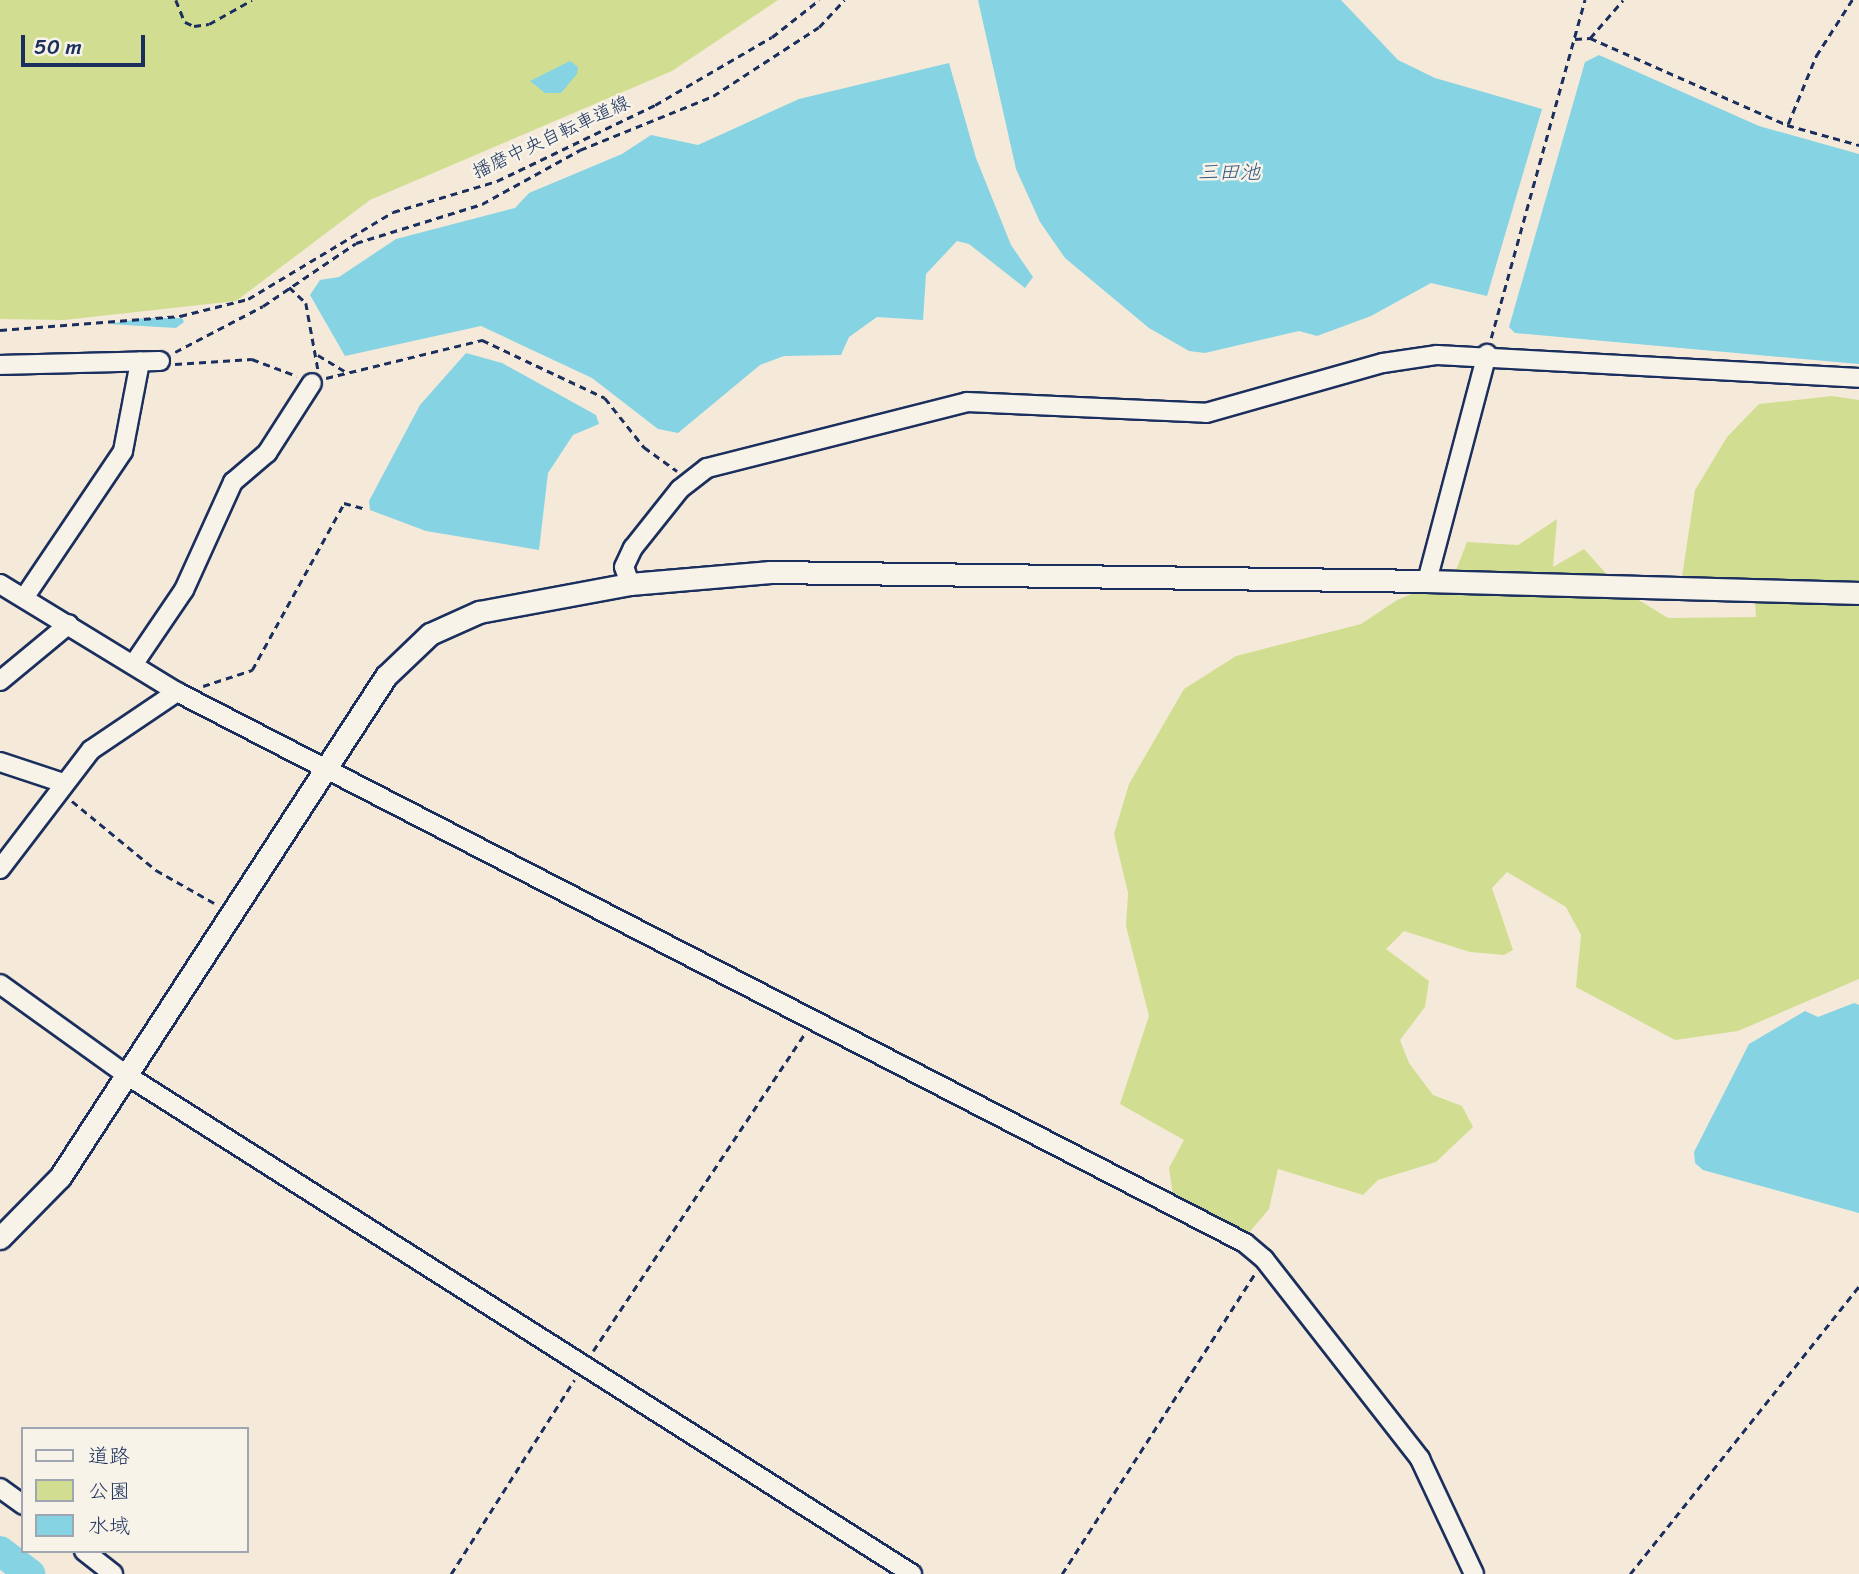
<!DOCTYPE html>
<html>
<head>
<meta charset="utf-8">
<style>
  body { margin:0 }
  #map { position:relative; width:1859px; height:1574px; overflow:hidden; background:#f5ead9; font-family:Sriracha,"Klee One",sans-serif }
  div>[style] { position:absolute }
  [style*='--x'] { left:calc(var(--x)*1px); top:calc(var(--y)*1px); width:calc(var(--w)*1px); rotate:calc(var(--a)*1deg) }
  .green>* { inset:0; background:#d1de91 }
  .water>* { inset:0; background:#86d3e4 }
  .river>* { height:30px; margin:-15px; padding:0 15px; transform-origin:15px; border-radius:15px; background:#86d3e4 }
  .path>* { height:2.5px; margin-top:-1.25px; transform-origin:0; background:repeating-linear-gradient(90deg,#1b2f5e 0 7px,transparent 0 12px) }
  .roads { filter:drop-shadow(2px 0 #1b2f5e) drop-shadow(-2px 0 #1b2f5e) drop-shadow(0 2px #1b2f5e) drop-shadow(0 -2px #1b2f5e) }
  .minor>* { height:18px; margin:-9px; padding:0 9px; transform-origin:9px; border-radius:9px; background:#f7f3e8 }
  .tertiary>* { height:21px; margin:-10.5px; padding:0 10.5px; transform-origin:10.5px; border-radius:10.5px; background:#f7f3e8 }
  span { translate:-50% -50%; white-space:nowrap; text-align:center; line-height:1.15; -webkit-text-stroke:5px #f7f3e8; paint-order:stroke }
  .street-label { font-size:19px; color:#1b2f5e }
  .water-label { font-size:21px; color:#365880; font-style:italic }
  .legend { position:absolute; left:21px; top:1427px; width:228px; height:126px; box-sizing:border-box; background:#f7f3e8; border:2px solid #9fa5b1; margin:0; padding:9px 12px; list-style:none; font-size:21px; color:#1b2f5e }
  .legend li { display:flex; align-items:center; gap:14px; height:35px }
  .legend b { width:35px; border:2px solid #9fa5b1 }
  .scale { position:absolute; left:21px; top:35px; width:124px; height:32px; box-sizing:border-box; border:4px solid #1b2f5e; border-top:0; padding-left:9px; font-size:21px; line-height:24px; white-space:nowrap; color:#1b2f5e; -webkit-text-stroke:5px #f7f3e8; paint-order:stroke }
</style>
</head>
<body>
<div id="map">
  <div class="green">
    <div style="clip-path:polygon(0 0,778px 0,672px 71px,370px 200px,236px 301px,64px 320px,0 319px)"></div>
    <div style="clip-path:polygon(1832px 396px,1859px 400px,1859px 979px,1738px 1031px,1675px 1040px,1576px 987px,1581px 935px,1566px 907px,1507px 872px,1492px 888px,1513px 950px,1504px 955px,1470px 952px,1404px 931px,1386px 949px,1429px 981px,1425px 1007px,1400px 1040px,1409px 1063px,1433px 1095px,1462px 1106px,1473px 1127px,1436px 1162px,1378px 1180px,1363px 1195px,1278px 1169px,1269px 1209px,1247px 1235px,1173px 1195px,1169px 1168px,1184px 1140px,1120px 1104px,1149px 1016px,1126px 926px,1128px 893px,1114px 834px,1129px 784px,1184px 689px,1236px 656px,1361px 624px,1397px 600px,1453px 578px,1467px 542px,1518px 545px,1557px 519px,1553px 567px,1584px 549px,1619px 588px,1668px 618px,1756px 617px,1754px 584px,1682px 577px,1695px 490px,1727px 437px,1759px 404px)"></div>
  </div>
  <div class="water">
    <div style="clip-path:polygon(978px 0,1341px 0,1398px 60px,1435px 78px,1542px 109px,1487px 296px,1431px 283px,1371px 316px,1317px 336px,1299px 331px,1205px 353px,1189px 351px,1149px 328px,1065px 258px,1040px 222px,1016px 169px)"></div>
    <div style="clip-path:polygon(1599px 55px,1759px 126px,1859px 154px,1859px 364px,1515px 333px,1509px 327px,1585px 62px)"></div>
    <div style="clip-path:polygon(570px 61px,578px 67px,577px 74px,561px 93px,545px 93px,530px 81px)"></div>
    <div style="clip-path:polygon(949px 63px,976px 158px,1011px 245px,1033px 277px,1025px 288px,969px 244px,957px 241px,926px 274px,923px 320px,877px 317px,849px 337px,841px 355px,784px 356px,760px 365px,678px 433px,658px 429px,592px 378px,481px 326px,345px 356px,310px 295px,320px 280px,339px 277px,396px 239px,515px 208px,529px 193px,622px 154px,651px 135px,698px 145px,799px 99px)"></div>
    <div style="clip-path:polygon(145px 318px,182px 318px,184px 322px,176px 328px,108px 324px)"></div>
    <div style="clip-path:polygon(466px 353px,502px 363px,596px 415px,599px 424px,573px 435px,548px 473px,539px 550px,426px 531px,370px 510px,369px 501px,420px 405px)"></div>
    <div style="clip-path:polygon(1854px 1003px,1859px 1005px,1859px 1213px,1703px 1170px,1695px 1163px,1694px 1152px,1749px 1044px,1805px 1011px,1818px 1017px)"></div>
  </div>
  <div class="river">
    <div style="--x:0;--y:1551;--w:38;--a:37"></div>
  </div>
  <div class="path">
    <div style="--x:176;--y:0;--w:24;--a:68"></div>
    <div style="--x:185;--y:22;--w:10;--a:24"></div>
    <div style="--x:194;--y:26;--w:15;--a:-8"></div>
    <div style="--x:209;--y:24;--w:49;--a:-29.2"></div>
    <div style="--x:1590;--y:38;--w:215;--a:23.8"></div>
    <div style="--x:1787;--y:125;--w:75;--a:15.5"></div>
    <div style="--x:1575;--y:39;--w:15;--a:-4"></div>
    <div style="--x:1590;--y:38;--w:50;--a:-49"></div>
    <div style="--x:1788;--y:124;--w:74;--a:-67.6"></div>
    <div style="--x:1816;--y:56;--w:67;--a:-57.3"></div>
    <div style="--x:289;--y:287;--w:23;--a:43"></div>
    <div style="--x:306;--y:303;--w:67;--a:79.7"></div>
    <div style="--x:0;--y:330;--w:181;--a:-4.4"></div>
    <div style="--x:180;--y:316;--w:70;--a:-14"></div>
    <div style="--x:248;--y:299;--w:169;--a:-31"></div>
    <div style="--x:393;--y:212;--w:109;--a:-16.6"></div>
    <div style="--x:497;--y:181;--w:175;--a:-25.7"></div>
    <div style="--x:655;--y:105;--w:135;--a:-30.2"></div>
    <div style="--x:772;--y:37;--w:60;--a:-38.2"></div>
    <div style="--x:1491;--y:338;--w:351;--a:-74.5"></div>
    <div style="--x:175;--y:352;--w:99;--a:-27.6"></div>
    <div style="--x:263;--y:306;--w:112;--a:-34.1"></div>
    <div style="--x:356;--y:243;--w:132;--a:-17.2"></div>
    <div style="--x:482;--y:204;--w:112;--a:-28.9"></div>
    <div style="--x:580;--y:150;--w:144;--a:-22.1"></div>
    <div style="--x:713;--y:96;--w:126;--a:-33.1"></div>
    <div style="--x:819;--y:27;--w:37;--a:-47"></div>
    <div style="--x:318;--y:355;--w:31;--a:31"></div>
    <div style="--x:175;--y:364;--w:77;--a:-3.7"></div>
    <div style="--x:252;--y:359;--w:48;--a:20.7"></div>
    <div style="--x:326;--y:378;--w:161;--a:-13.7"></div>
    <div style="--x:482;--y:340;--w:136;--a:25.2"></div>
    <div style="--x:605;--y:398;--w:63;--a:51.5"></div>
    <div style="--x:644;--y:447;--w:41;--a:36"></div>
    <div style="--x:203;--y:686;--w:52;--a:-18.1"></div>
    <div style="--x:252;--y:670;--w:191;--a:-61.1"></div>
    <div style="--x:344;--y:503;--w:23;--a:15"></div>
    <div style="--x:72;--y:801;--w:109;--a:39.4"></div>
    <div style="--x:156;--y:870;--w:67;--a:29.6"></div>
    <div style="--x:593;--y:1351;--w:382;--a:-56.3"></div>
    <div style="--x:451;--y:1574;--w:230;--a:-57.6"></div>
    <div style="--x:1062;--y:1574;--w:358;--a:-57.3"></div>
    <div style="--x:1630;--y:1574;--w:368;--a:-51.5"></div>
  </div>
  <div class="roads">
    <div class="minor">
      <div style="--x:0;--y:365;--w:160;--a:-1.4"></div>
      <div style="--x:1427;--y:581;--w:235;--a:-75.2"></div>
      <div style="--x:0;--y:584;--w:207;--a:31.4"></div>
      <div style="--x:177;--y:692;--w:1202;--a:27.29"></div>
      <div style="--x:1245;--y:1243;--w:25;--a:40"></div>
      <div style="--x:1264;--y:1259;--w:254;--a:52"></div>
      <div style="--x:1420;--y:1459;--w:127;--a:64.8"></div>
      <div style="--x:630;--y:584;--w:18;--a:-109"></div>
      <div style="--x:624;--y:567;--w:21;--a:-65"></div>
      <div style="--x:633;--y:548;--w:75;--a:-51.5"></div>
      <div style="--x:680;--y:489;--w:34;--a:-38"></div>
      <div style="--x:707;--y:468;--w:268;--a:-14.2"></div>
      <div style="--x:967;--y:402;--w:239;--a:2.6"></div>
      <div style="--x:1206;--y:413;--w:184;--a:-15.8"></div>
      <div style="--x:1383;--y:363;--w:55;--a:-8.4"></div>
      <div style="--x:1437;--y:355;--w:423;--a:3.1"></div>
      <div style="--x:24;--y:598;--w:177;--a:-56"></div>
      <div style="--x:123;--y:451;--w:91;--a:-79.2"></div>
      <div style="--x:135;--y:662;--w:87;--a:-55.8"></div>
      <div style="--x:184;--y:590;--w:119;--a:-65.6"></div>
      <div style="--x:233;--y:482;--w:45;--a:-40.5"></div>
      <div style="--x:267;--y:453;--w:83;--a:-57.3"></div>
      <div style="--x:0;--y:681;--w:89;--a:-39.6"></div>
      <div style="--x:0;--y:762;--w:66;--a:18.4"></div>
      <div style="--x:0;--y:869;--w:150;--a:-52.6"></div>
      <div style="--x:91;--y:750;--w:104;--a:-34"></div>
      <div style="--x:0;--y:984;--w:158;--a:35.7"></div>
      <div style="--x:128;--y:1076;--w:929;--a:32.42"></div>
      <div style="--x:0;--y:1488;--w:29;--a:36"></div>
      <div style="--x:84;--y:1551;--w:37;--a:38"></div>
    </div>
    <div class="tertiary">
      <div style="--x:0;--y:1238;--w:86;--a:-45.5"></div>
      <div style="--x:60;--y:1177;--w:598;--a:-56.95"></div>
      <div style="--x:386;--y:676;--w:61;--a:-43.7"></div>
      <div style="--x:430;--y:634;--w:54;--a:-24.2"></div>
      <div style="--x:479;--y:612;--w:154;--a:-10.5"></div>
      <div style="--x:630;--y:584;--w:141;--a:-4.9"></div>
      <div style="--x:770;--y:572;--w:657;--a:0.78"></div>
      <div style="--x:1427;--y:581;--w:432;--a:1.6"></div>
    </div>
  </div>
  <div class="street-label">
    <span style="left:551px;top:137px;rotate:-25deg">播磨中央自転車道線</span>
  </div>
  <div class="water-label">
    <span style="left:1229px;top:172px">三田池</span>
  </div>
  <ul class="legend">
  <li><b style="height:9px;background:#f7f3e8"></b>道路</li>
  <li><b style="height:19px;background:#d1de91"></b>公園</li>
  <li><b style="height:19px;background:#86d3e4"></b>水域</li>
  </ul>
  <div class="scale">50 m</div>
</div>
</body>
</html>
